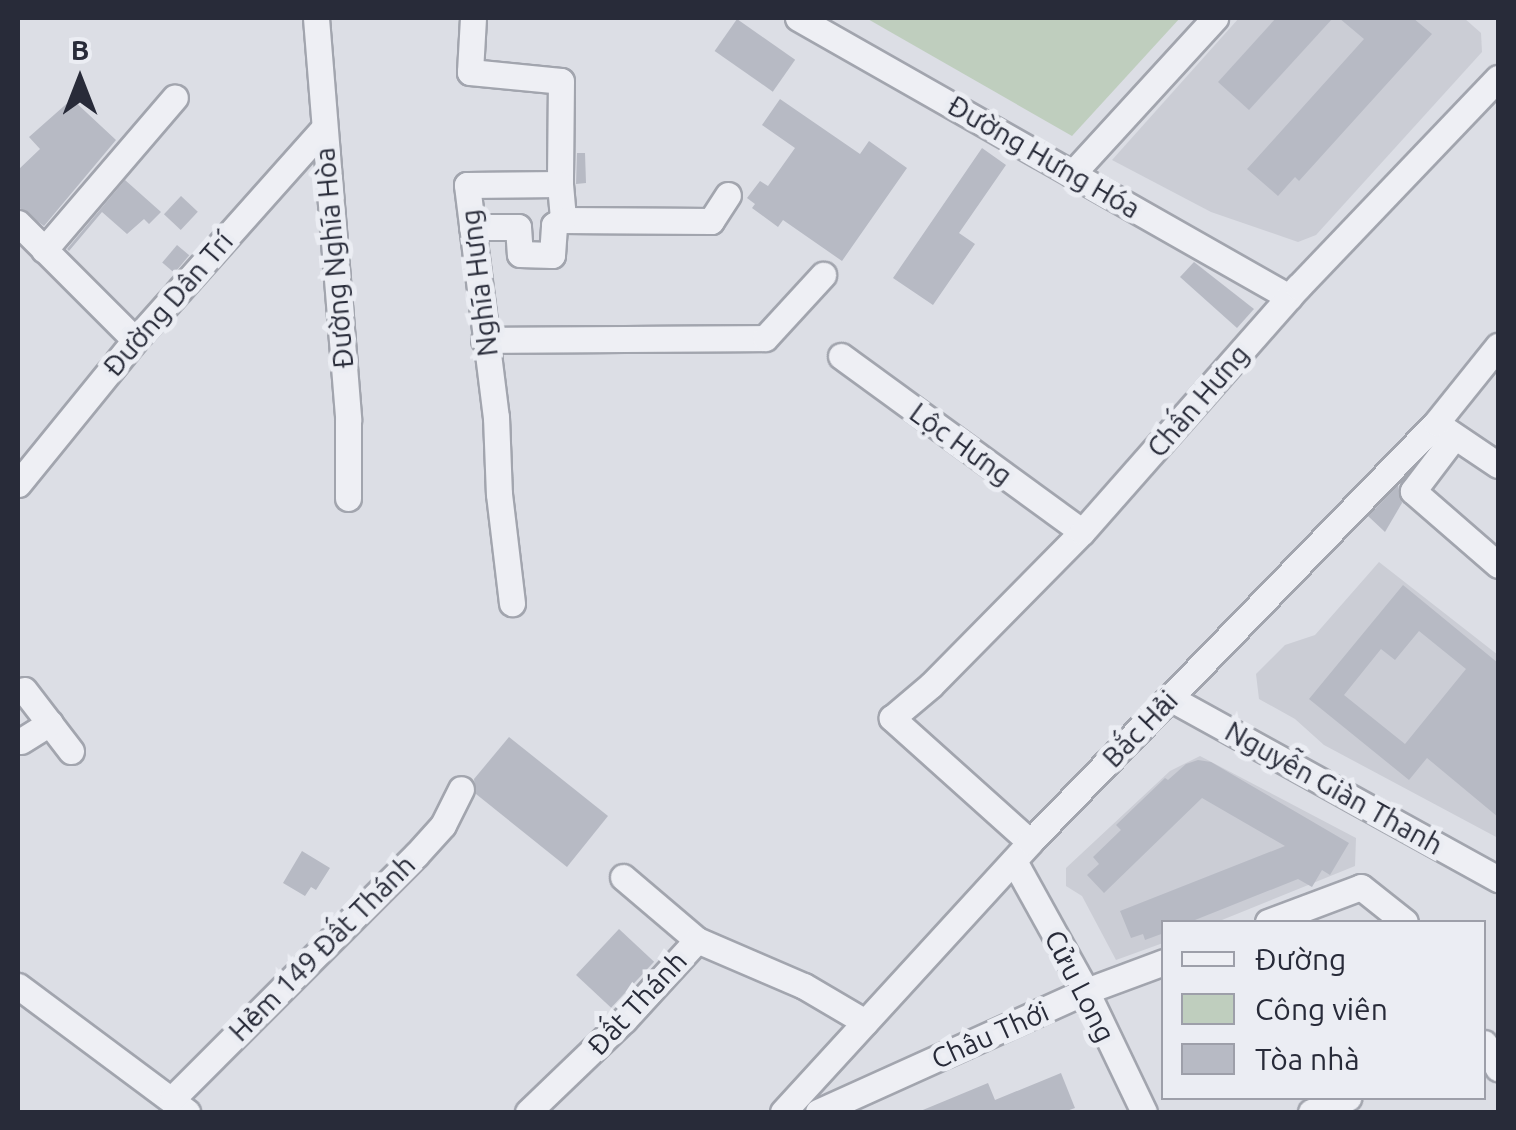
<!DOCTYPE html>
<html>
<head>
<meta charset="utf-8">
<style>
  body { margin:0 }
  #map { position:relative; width:1516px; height:1130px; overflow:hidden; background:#dcdee5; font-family:Ubuntu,sans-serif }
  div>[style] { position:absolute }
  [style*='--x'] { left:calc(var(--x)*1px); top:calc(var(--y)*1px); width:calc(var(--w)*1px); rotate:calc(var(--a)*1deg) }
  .built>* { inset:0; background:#cbcdd5 }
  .green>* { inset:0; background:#bfcebe }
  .building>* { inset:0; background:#b7bac4; transform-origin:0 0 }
  .roads { filter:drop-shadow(2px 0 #a2a5ae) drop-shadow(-2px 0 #a2a5ae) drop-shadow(0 2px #a2a5ae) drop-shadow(0 -2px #a2a5ae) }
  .minor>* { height:25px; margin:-12.5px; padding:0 12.5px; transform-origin:12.5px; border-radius:12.5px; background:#eeeff4 }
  span { translate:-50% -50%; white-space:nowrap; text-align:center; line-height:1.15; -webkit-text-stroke:10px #ebedf3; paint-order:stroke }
  .street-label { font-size:28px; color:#282b39 }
  .frame { position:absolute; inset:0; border:20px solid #282b39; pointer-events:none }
  .legend { position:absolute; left:1161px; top:920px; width:325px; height:180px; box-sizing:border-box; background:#ebedf3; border:2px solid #9d9fa9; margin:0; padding:12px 18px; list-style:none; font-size:30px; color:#282b39 }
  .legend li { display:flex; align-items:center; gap:20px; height:50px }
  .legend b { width:50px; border:2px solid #9d9fa9 }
  .north { position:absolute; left:30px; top:30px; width:100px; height:100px; -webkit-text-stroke:8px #ebedf3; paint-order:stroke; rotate:0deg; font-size:28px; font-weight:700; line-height:40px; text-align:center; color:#282b39 }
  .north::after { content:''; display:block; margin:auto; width:35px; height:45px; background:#282b39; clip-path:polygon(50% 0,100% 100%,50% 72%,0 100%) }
</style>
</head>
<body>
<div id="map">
  <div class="built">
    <div style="clip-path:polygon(1239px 18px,1464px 18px,1481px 33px,1482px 52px,1316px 235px,1298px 242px,1211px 212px,1112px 160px)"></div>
    <div style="clip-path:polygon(1379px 562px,1498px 655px,1498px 838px,1324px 745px,1295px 719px,1259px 699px,1256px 674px,1285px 645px,1315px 635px)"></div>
    <div style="clip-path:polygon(1200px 756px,1356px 838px,1355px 866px,1217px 922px,1164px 922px,1163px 943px,1116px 960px,1082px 896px,1066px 886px,1066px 868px,1170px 771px)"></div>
  </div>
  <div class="green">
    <div style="clip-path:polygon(866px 18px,1180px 18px,1072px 136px)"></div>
  </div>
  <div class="building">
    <div style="clip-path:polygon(1276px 18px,1333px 18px,1249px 110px,1218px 82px)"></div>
    <div style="clip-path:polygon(1339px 18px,1413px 18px,1432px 34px,1299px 181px,1295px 177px,1278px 196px,1247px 169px,1364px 39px)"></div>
    <div style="left:737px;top:19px;width:71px;height:39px;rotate:35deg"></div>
    <div style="clip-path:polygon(72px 99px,116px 140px,44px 226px,18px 207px,18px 170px,40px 149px,29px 137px)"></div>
    <div style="clip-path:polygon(780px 99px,860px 154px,869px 141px,907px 168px,842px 261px,783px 220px,778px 227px,752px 208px,755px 204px,747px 198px,760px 181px,768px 186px,795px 148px,762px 125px)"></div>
    <div style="clip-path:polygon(982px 148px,1006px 165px,959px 233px,975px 244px,933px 305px,893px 278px)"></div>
    <div style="clip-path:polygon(577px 153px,585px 153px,586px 183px,576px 184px)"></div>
    <div style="clip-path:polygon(125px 180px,161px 212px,149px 224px,144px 219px,127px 234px,102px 212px,69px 251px,67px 249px)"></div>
    <div style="left:181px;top:196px;width:23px;height:25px;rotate:43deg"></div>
    <div style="left:177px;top:245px;width:16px;height:23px;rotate:40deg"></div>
    <div style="clip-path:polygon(1194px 262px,1254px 309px,1237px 328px,1180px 277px)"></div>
    <div style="clip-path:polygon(1398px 485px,1402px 503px,1385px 532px,1368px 516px)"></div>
    <div style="clip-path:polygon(evenodd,1403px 585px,1498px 663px,1498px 817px,1427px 758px,1409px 780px,1309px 699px,1403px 585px,1419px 631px,1466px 669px,1405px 744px,1344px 695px,1381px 649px,1395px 660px,1419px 631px)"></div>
    <div style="clip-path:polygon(509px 737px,608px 816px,567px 867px,476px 794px,474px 779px)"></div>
    <div style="clip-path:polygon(1198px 760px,1211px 762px,1349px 843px,1330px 875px,1322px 870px,1312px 887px,1298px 879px,1190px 922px,1164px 922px,1164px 933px,1145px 940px,1143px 934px,1131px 938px,1120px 911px,1285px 846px,1202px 798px,1104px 893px,1087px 875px,1099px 864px,1093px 857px,1121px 830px,1116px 825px,1165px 778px,1168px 780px,1186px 764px)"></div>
    <div style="clip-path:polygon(302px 851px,330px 868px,316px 890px,311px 887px,305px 896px,283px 883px)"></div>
    <div style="left:619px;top:929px;width:48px;height:63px;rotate:43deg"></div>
    <div style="clip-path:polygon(1061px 1073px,1075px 1108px,1064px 1112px,918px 1112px,988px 1083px,995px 1100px)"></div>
  </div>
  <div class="roads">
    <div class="minor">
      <div style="--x:316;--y:18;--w:403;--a:85.4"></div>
      <div style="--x:348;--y:420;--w:78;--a:90"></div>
      <div style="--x:473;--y:18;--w:54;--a:93.2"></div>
      <div style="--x:470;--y:72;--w:91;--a:5.6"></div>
      <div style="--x:561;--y:81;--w:103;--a:90.6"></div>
      <div style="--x:560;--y:184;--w:93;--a:179.4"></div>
      <div style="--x:467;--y:185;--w:234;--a:82.9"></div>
      <div style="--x:496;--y:417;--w:77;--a:87.8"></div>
      <div style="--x:499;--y:494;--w:110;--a:83.2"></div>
      <div style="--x:798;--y:18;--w:565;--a:29.61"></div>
      <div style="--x:1072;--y:174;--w:212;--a:-47.5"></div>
      <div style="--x:560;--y:184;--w:36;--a:85"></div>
      <div style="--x:563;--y:220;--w:148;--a:0.4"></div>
      <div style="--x:711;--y:221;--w:31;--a:-57"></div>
      <div style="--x:18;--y:223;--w:165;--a:45"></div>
      <div style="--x:472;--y:227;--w:46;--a:0"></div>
      <div style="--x:518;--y:227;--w:27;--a:86"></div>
      <div style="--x:520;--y:254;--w:32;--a:2"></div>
      <div style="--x:552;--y:255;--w:30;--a:-86"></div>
      <div style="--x:554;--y:225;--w:10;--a:-29"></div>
      <div style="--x:44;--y:250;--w:201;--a:-49.4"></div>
      <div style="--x:484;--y:340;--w:281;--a:-0.4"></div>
      <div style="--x:765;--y:338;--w:86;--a:-47.4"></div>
      <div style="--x:841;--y:356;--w:298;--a:36.1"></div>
      <div style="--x:1440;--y:426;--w:70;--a:33.9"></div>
      <div style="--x:1454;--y:437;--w:68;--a:127.2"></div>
      <div style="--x:1413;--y:491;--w:113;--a:41"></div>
      <div style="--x:18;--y:484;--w:186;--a:-50.9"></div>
      <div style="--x:135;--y:340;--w:283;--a:-48.3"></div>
      <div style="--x:24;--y:690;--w:77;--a:52.4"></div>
      <div style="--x:1170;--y:698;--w:375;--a:28.9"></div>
      <div style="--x:21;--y:741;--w:34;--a:-32"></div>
      <div style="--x:1030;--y:842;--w:186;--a:-138.1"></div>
      <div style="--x:892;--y:718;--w:51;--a:-40.2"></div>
      <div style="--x:931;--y:685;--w:215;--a:-45.4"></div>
      <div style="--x:1082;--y:532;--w:327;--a:-48.6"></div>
      <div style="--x:1298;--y:287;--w:289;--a:-46.3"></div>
      <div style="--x:1014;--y:861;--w:149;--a:61"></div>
      <div style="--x:1086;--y:991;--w:134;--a:64.4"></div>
      <div style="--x:623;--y:877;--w:97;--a:40.4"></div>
      <div style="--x:1268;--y:922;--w:99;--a:-20.6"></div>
      <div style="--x:1361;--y:887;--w:56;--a:38.5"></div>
      <div style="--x:18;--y:986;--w:211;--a:36.7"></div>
      <div style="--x:1484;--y:1043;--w:29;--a:61"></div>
      <div style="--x:172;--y:1099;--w:345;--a:-45"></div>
      <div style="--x:416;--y:855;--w:40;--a:-48"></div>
      <div style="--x:443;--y:825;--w:40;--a:-63.4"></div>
      <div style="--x:528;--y:1112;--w:133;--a:-43.8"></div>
      <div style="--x:624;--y:1020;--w:108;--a:-47.6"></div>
      <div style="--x:697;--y:940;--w:116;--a:23.3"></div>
      <div style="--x:804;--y:986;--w:71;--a:30.5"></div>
      <div style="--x:783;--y:1112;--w:366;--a:-47.5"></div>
      <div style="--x:1030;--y:842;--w:583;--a:-45.9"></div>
      <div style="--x:1436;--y:423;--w:99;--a:-51.2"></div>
      <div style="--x:818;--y:1112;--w:294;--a:-24.3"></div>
      <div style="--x:1086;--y:991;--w:83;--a:-20.4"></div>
      <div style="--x:1311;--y:1112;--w:40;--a:-21"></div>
    </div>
  </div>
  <div class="street-label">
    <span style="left:1044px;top:157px;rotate:30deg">Đường Hưng Hóa</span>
    <span style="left:334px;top:258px;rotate:-95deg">Đường Nghĩa Hòa</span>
    <span style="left:479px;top:283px;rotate:-97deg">Nghĩa Hưng</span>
    <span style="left:168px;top:304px;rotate:-49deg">Đường Dân Trí</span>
    <span style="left:1198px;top:401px;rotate:-49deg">Chấn Hưng</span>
    <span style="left:961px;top:444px;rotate:36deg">Lộc Hưng</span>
    <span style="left:1140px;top:729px;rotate:-46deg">Bắc Hải</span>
    <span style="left:1334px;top:788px;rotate:29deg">Nguyễn Giàn Thanh</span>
    <span style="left:322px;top:948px;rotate:-45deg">Hẻm 149 Đất Thánh</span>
    <span style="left:1080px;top:986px;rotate:63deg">Cửu Long</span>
    <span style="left:637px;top:1003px;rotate:-47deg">Đất Thánh</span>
    <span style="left:990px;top:1035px;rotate:-24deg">Châu Thới</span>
  </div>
  <div class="frame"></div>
  <ul class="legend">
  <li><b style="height:12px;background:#eeeff4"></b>Đường</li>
  <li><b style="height:28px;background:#bfcebe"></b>Công viên</li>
  <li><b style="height:28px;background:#b7bac4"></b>Tòa nhà</li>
  </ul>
  <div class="north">B</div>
</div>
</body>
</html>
